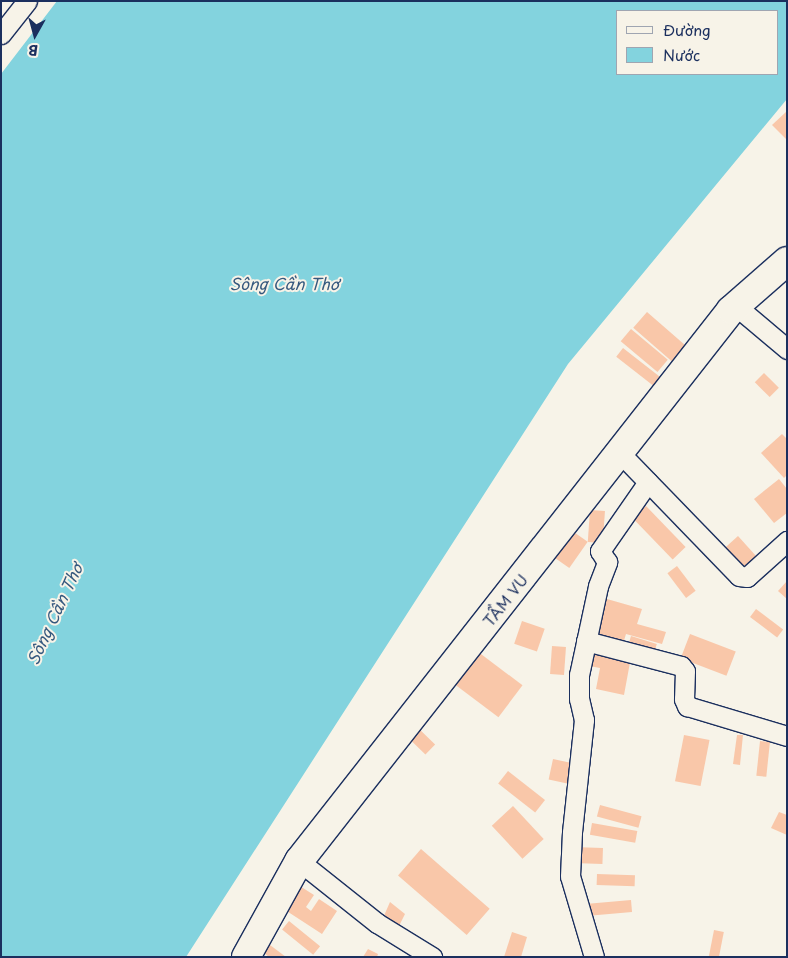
<!DOCTYPE html>
<html>
<head>
<meta charset="utf-8">
<style>
  body { margin:0 }
  #map { position:relative; width:788px; height:958px; overflow:hidden; background:#f7f3e8; font-family:"Playpen Sans",sans-serif }
  div>[style] { position:absolute }
  [style*='--x'] { left:calc(var(--x)*1px); top:calc(var(--y)*1px); width:calc(var(--w)*1px); rotate:calc(var(--a)*1deg) }
  .water>* { inset:0; background:#83d3de }
  .building>* { inset:0; background:#f9c7a9; transform-origin:0 0 }
  .roads { filter:drop-shadow(1px 0 #1b2f5e) drop-shadow(-1px 0 #1b2f5e) drop-shadow(0 1px #1b2f5e) drop-shadow(0 -1px #1b2f5e) }
  .street>* { height:19px; margin:-9.5px; padding:0 9.5px; transform-origin:9.5px; border-radius:9.5px; background:#f7f3e8 }
  .secondary>* { height:28px; margin:-14px; padding:0 14px; transform-origin:14px; border-radius:14px; background:#f7f3e8 }
  span { translate:-50% -50%; white-space:nowrap; text-align:center; line-height:1.15; -webkit-text-stroke:4px #f7f3e8; paint-order:stroke }
  .street-label { font-size:15px; color:#1b2f5e }
  .water-label { font-size:16px; color:#35587e; font-style:italic }
  .frame { position:absolute; inset:0; border:2px solid #1b2f5e; pointer-events:none }
  .legend { position:absolute; left:616px; top:10px; width:162px; height:65px; box-sizing:border-box; background:#f7f3e8; border:1px solid #9fa5b1; margin:0; padding:6px 9px; list-style:none; font-size:15px; color:#1b2f5e }
  .legend li { display:flex; align-items:center; gap:10px; height:25px }
  .legend b { width:25px; border:1px solid #9fa5b1 }
  .north { position:absolute; left:10px; top:10px; width:50px; height:50px; -webkit-text-stroke:4px #f7f3e8; paint-order:stroke; rotate:187deg; font-size:14px; font-weight:700; line-height:20px; text-align:center; color:#1b2f5e }
  .north::after { content:''; display:block; margin:auto; width:18px; height:22px; background:#1b2f5e; clip-path:polygon(50% 0,100% 100%,50% 72%,0 100%) }
</style>
</head>
<body>
<div id="map">
  <div class="water">
    <div style="clip-path:polygon(evenodd,57px 1px,787px 1px,787px 99px,568px 364px,186px 957px,1px 957px,1px 74px,57px 1px,617px 11px,777px 11px,777px 74px,617px 74px,617px 11px)"></div>
  </div>
  <div class="building">
    <div style="clip-path:polygon(787px 111px,787px 140px,772px 125px)"></div>
    <div style="left:647px;top:312px;width:56px;height:21px;rotate:41deg"></div>
    <div style="left:631px;top:329px;width:48px;height:16px;rotate:40deg"></div>
    <div style="left:623px;top:348px;width:50px;height:11px;rotate:38deg"></div>
    <div style="left:764px;top:373px;width:21px;height:13px;rotate:45deg"></div>
    <div style="clip-path:polygon(782px 434px,787px 439px,787px 475px,784px 478px,761px 453px)"></div>
    <div style="clip-path:polygon(779px 479px,787px 489px,787px 513px,774px 523px,754px 499px)"></div>
    <div style="left:646px;top:506px;width:57px;height:18px;rotate:46deg"></div>
    <div style="left:590px;top:510px;width:15px;height:32px;rotate:4deg"></div>
    <div style="left:568px;top:528px;width:24px;height:32px;rotate:35deg"></div>
    <div style="left:738px;top:536px;width:30px;height:23px;rotate:48deg"></div>
    <div style="left:677px;top:566px;width:31px;height:12px;rotate:53deg"></div>
    <div style="clip-path:polygon(787px 581px,787px 599px,778px 591px)"></div>
    <div style="clip-path:polygon(600px 597px,642px 609px,637px 624px,666px 632px,662px 644px,626px 634px,622px 647px,588px 637px)"></div>
    <div style="left:756px;top:609px;width:34px;height:10px;rotate:37deg"></div>
    <div style="left:522px;top:621px;width:24px;height:24px;rotate:19deg"></div>
    <div style="left:690px;top:634px;width:49px;height:26px;rotate:21deg"></div>
    <div style="left:631px;top:636px;width:27px;height:14px;rotate:17deg"></div>
    <div style="left:552px;top:646px;width:14px;height:28px;rotate:4deg"></div>
    <div style="left:473px;top:648px;width:62px;height:40px;rotate:37deg"></div>
    <div style="clip-path:polygon(587px 649px,631px 657px,624px 695px,596px 689px,600px 668px,584px 665px)"></div>
    <div style="left:415px;top:725px;width:28px;height:14px;rotate:44deg"></div>
    <div style="left:684px;top:735px;width:26px;height:47px;rotate:11deg"></div>
    <div style="clip-path:polygon(737px 735px,743px 735px,740px 765px,733px 764px)"></div>
    <div style="left:760px;top:741px;width:10px;height:35px;rotate:6deg"></div>
    <div style="left:553px;top:759px;width:19px;height:21px;rotate:12deg"></div>
    <div style="left:508px;top:771px;width:47px;height:16px;rotate:38deg"></div>
    <div style="left:600px;top:805px;width:43px;height:12px;rotate:15deg"></div>
    <div style="left:513px;top:806px;width:45px;height:29px;rotate:47deg"></div>
    <div style="clip-path:polygon(779px 812px,787px 815px,787px 835px,771px 828px)"></div>
    <div style="left:592px;top:823px;width:46px;height:12px;rotate:10deg"></div>
    <div style="left:573px;top:847px;width:30px;height:16px;rotate:2deg"></div>
    <div style="left:421px;top:849px;width:91px;height:35px;rotate:41deg"></div>
    <div style="left:597px;top:874px;width:38px;height:11px;rotate:2deg"></div>
    <div style="clip-path:polygon(295px 883px,314px 895px,306px 907px,311px 911px,319px 899px,337px 911px,322px 934px,279px 906px)"></div>
    <div style="left:631px;top:900px;width:12px;height:43px;rotate:85deg"></div>
    <div style="clip-path:polygon(390px 902px,405px 914px,393px 938px,379px 927px)"></div>
    <div style="left:289px;top:921px;width:40px;height:11px;rotate:39deg"></div>
    <div style="left:714px;top:930px;width:10px;height:27px;rotate:11deg"></div>
    <div style="clip-path:polygon(512px 932px,527px 937px,521px 957px,504px 957px)"></div>
    <div style="clip-path:polygon(266px 942px,286px 957px,269px 957px,260px 950px)"></div>
    <div style="clip-path:polygon(368px 949px,378px 954px,377px 957px,363px 957px)"></div>
  </div>
  <div class="roads">
    <div class="street">
      <div style="--x:1;--y:34;--w:42;--a:-51.8"></div>
      <div style="--x:736;--y:306;--w:67;--a:40.1"></div>
      <div style="--x:620;--y:453;--w:171;--a:45.9"></div>
      <div style="--x:739;--y:576;--w:8;--a:7"></div>
      <div style="--x:747;--y:577;--w:54;--a:-42"></div>
      <div style="--x:586;--y:641;--w:98;--a:14.7"></div>
      <div style="--x:681;--y:666;--w:6;--a:51"></div>
      <div style="--x:685;--y:671;--w:28;--a:92"></div>
      <div style="--x:684;--y:699;--w:8;--a:67"></div>
      <div style="--x:687;--y:706;--w:104;--a:16.7"></div>
      <div style="--x:299;--y:861;--w:100;--a:38.5"></div>
      <div style="--x:377;--y:923;--w:65;--a:31.7"></div>
      <div style="--x:594;--y:957;--w:84;--a:-106.5"></div>
      <div style="--x:570;--y:876;--w:44;--a:-87.4"></div>
      <div style="--x:572;--y:832;--w:113;--a:-83.9"></div>
      <div style="--x:584;--y:720;--w:22;--a:-103"></div>
      <div style="--x:579;--y:699;--w:24;--a:-90"></div>
      <div style="--x:579;--y:675;--w:91;--a:-77.9"></div>
      <div style="--x:598;--y:586;--w:26;--a:-69"></div>
      <div style="--x:607;--y:562;--w:13;--a:-122"></div>
      <div style="--x:600;--y:551;--w:84;--a:-55.2"></div>
    </div>
    <div class="secondary">
      <div style="--x:246;--y:957;--w:110;--a:-61.1"></div>
      <div style="--x:299;--y:861;--w:700;--a:-51.9"></div>
      <div style="--x:731;--y:310;--w:74;--a:-41.2"></div>
    </div>
  </div>
  <div class="street-label">
    <span style="left:505px;top:600px;rotate:-52deg">TẦM VU</span>
  </div>
  <div class="water-label">
    <span style="left:284px;top:283px">Sông Cần Thơ</span>
    <span style="left:54px;top:614px;rotate:-65deg">Sông Cần Thơ</span>
  </div>
  <div class="frame"></div>
  <ul class="legend">
  <li><b style="height:6px;background:#f7f3e8"></b>Đường</li>
  <li><b style="height:14px;background:#83d3de"></b>Nước</li>
  </ul>
  <div class="north">B</div>
</div>
</body>
</html>
